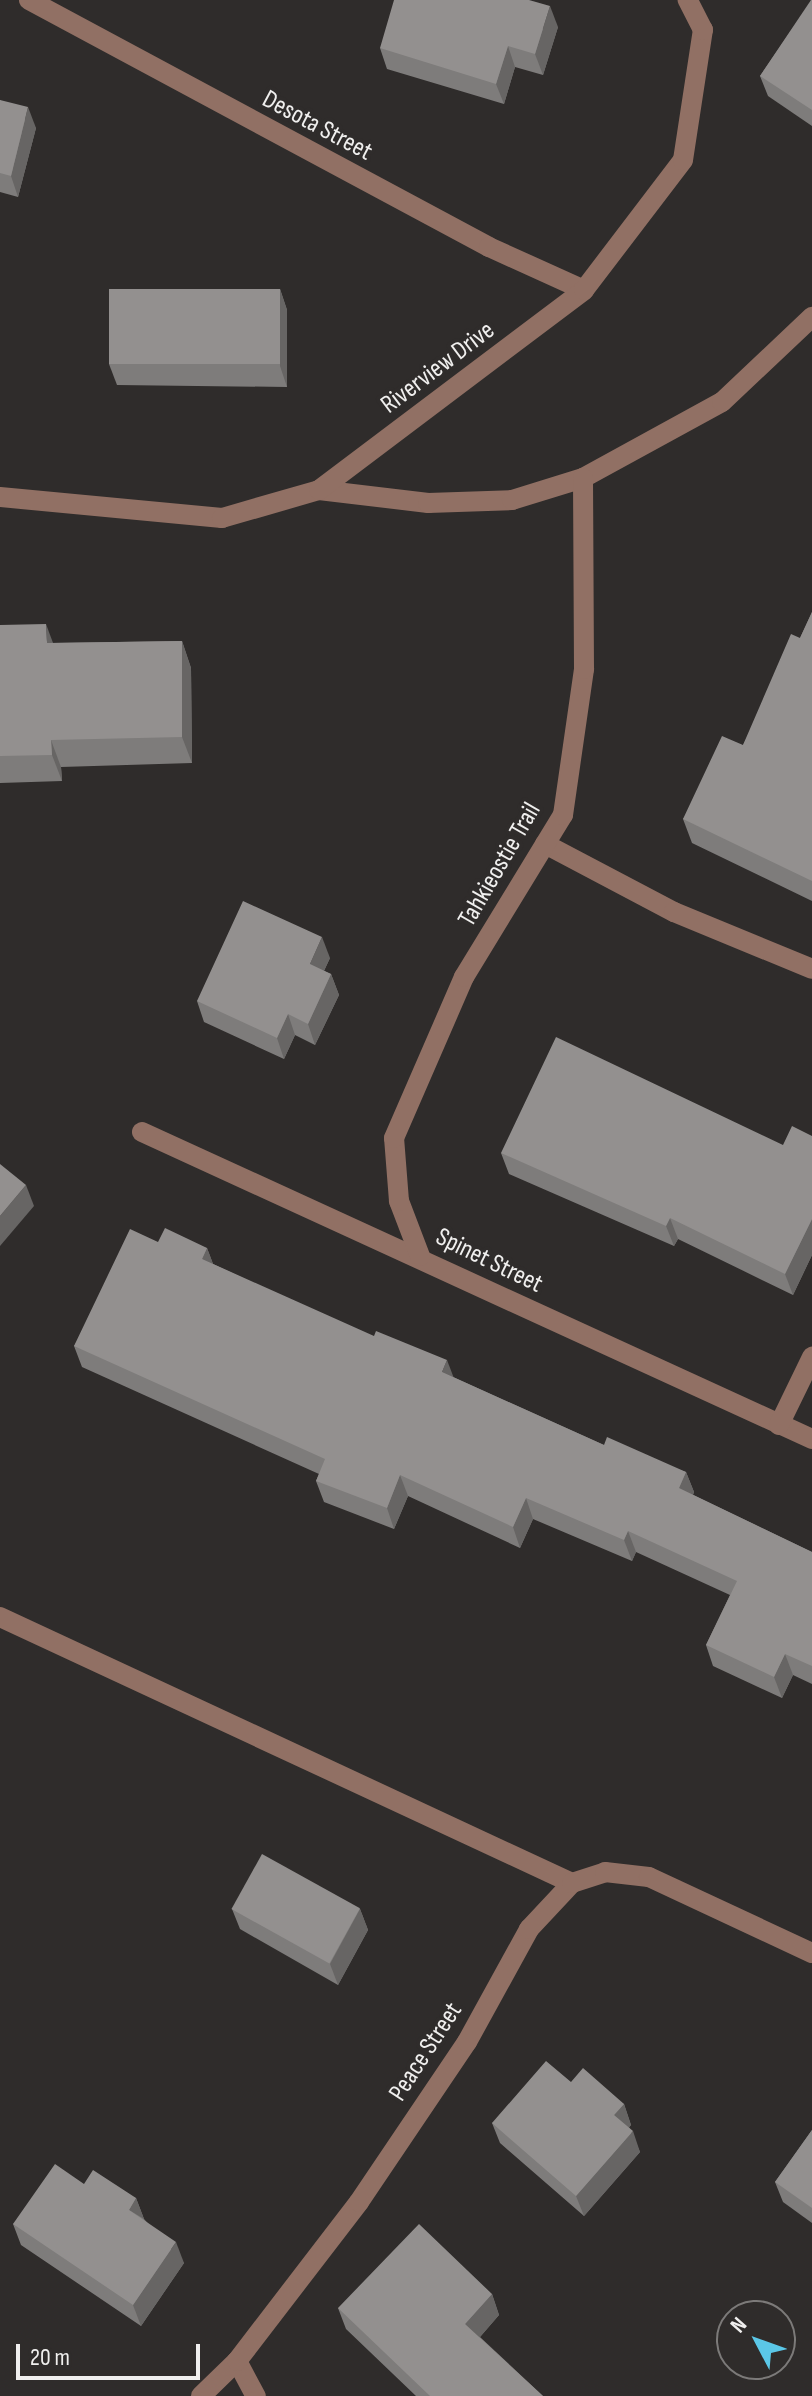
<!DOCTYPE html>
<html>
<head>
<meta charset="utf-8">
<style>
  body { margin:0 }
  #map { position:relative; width:812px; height:2396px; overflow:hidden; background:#2f2c2b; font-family:"Sofia Sans Condensed",sans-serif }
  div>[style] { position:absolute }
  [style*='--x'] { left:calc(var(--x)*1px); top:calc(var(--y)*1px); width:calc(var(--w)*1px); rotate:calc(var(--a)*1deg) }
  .minor>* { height:20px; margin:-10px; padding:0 10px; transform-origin:10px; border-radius:10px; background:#917064 }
  .wall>* { inset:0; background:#7e7c7b }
  .shaded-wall>* { inset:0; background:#676564 }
  .building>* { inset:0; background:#93908f; transform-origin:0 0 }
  span { translate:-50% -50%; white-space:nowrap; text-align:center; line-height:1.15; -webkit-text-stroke:8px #2f2c2b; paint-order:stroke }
  .street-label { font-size:26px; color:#f0efee }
  .north { position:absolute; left:716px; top:2300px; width:80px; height:80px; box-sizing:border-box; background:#2f2c2b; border:2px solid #7c7a79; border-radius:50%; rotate:311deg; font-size:22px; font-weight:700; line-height:32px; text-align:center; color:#f0efee }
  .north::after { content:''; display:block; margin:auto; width:28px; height:36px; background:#5bc7e7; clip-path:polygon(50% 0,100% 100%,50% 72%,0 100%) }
  .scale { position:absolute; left:16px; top:2344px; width:184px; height:36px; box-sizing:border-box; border:4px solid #f0efee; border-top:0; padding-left:10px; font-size:24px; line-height:28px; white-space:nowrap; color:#f0efee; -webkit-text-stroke:6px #2f2c2b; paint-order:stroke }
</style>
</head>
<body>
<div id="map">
  <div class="minor">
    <div style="--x:29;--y:0;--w:522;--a:28.23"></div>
    <div style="--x:489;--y:247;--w:104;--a:24.4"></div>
    <div style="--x:319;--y:490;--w:110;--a:6.8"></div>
    <div style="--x:428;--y:503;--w:84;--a:-2"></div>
    <div style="--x:512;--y:500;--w:74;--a:-17.2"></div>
    <div style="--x:583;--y:478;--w:158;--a:-28.7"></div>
    <div style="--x:722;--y:402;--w:124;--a:-43.4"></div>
    <div style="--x:0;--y:497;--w:223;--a:5.4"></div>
    <div style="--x:222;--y:518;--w:101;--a:-16.1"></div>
    <div style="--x:319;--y:490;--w:332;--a:-37"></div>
    <div style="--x:584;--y:290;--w:163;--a:-52.7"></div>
    <div style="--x:683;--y:160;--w:132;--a:-81.3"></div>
    <div style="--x:703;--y:30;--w:34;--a:-117"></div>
    <div style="--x:545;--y:844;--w:146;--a:27.8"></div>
    <div style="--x:674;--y:912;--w:149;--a:22.4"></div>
    <div style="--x:142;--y:1132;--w:737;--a:24.62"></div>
    <div style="--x:420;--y:1256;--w:59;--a:-110.9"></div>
    <div style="--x:399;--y:1201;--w:63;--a:-94.5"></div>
    <div style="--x:394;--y:1138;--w:176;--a:-66.5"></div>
    <div style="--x:464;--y:977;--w:190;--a:-58.6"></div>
    <div style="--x:563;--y:815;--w:148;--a:-81.8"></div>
    <div style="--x:584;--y:669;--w:191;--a:-90.3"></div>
    <div style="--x:779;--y:1425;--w:76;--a:-64.1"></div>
    <div style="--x:0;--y:1617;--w:631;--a:24.94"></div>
    <div style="--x:237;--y:2361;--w:40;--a:62"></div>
    <div style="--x:201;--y:2396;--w:50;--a:-44.2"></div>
    <div style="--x:237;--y:2361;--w:200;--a:-52.5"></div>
    <div style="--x:359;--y:2202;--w:193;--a:-56"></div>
    <div style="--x:467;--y:2042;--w:129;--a:-61.2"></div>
    <div style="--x:529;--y:1929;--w:63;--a:-46.9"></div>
    <div style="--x:572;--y:1883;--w:35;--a:-18"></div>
    <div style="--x:605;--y:1872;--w:44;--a:6.5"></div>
    <div style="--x:649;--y:1877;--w:180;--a:25"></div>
  </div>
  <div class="wall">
    <div style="clip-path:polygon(812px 0,812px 126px,768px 96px,760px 76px)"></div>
    <div style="clip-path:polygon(558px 27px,543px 75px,515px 67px,504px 104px,387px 69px,380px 48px)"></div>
    <div style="clip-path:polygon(0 100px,36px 128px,18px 197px,0 192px)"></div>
    <div style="clip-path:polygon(280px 289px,287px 310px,287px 387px,117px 385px,109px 364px)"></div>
    <div style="clip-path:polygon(812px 612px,812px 901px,692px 843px,683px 819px,743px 745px,800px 638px)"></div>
    <div style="clip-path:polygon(0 625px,53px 643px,182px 641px,191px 668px,192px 763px,61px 767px,62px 781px,0 783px)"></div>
    <div style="clip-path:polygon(330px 958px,324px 971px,331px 974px,339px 995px,315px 1045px,295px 1035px,284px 1059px,204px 1022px,197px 1001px)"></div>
    <div style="clip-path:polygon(812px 1136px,812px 1255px,793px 1295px,678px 1239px,674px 1246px,509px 1174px,501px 1153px,783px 1145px)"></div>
    <div style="clip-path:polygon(158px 1242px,207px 1248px,213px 1264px,453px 1377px,604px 1445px,686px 1472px,694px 1492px,693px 1495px,812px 1552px,812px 1684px,793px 1675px,782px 1698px,713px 1666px,706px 1645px,730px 1595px,636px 1552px,632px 1561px,533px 1519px,520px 1548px,408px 1496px,394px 1529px,324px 1502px,316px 1481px,319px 1474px,82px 1367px,74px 1346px)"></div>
    <div style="clip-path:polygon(232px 1909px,360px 1909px,368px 1930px,338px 1985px,240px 1929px)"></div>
    <div style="clip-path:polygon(571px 2082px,624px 2104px,631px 2125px,629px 2127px,640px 2152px,584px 2216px,500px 2143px,492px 2123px)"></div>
    <div style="clip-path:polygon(812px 2130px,812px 2223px,783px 2202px,775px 2182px)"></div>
    <div style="clip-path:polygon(84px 2184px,136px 2198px,144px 2219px,184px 2263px,141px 2326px,21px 2245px,13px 2224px)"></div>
    <div style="clip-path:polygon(492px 2294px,499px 2315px,480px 2337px,543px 2396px,416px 2396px,346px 2329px,338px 2308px)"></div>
  </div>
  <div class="shaded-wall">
    <div style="clip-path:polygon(550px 6px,558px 27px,543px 75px,535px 54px)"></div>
    <div style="clip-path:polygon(508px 46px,515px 67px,504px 104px,496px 84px)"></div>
    <div style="clip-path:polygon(28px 107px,36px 128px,18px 197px,11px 176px)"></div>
    <div style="clip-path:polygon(280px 289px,287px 310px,287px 387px,280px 366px)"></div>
    <div style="clip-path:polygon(46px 624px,56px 651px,47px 643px)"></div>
    <div style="clip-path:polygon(182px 641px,191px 668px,192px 763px,182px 737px)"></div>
    <div style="clip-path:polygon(51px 740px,61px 767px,62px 781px,52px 755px)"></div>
    <div style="clip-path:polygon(322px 937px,330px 958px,317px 985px,310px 964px)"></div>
    <div style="clip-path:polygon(331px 974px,339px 995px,315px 1045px,308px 1024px)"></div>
    <div style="clip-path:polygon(288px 1014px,295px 1035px,284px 1059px,277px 1038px)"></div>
    <div style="clip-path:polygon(26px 1185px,34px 1206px,0 1246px,0 1216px)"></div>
    <div style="clip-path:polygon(670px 1218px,678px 1239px,674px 1246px,666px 1226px)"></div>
    <div style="clip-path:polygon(812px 1219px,812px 1255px,793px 1295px,785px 1274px)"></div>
    <div style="clip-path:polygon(207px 1248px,215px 1269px,202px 1259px)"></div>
    <div style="clip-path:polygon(447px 1360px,455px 1381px,442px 1372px)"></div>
    <div style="clip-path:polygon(686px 1472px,694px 1492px,687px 1509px,679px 1488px)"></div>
    <div style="clip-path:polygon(400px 1475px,408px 1496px,394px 1529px,387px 1508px)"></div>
    <div style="clip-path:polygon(526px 1498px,533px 1519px,520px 1548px,513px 1527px)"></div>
    <div style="clip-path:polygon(628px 1531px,636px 1552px,632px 1561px,624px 1540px)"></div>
    <div style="clip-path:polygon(785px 1654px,793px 1675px,782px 1698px,774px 1677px)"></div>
    <div style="clip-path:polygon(360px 1909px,368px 1930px,338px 1985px,330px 1964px)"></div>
    <div style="clip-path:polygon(624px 2104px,631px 2125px,622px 2136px,614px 2115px)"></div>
    <div style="clip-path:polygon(633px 2131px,640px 2152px,584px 2216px,576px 2196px)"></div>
    <div style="clip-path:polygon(136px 2198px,144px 2219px,129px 2210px)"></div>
    <div style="clip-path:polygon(176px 2242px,184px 2263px,141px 2326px,133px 2305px)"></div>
    <div style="clip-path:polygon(492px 2294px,499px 2315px,473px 2345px,465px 2324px)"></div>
  </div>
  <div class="building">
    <div style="clip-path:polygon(394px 0,529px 0,550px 6px,535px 54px,508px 46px,496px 84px,380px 48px)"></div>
    <div style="clip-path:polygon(811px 0,812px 0,812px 110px,760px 76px)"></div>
    <div style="clip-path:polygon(0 100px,28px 107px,11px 176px,0 173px)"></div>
    <div style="left:109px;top:289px;width:171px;height:75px"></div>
    <div style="clip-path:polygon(812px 612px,812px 881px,683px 819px,722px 736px,743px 745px,791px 634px,800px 638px)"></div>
    <div style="clip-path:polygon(46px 624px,47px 643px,182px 641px,182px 737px,51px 740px,52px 755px,0 756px,0 625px)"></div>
    <div style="clip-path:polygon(243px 901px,322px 937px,310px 964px,331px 974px,308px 1024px,288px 1014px,277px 1038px,197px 1001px)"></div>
    <div style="clip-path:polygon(556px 1037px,783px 1145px,792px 1126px,812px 1136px,812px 1219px,785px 1274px,670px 1218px,666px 1226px,501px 1153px)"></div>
    <div style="clip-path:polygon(0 1164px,26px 1185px,0 1216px)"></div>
    <div style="clip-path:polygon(165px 1228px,207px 1248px,202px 1259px,374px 1336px,376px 1331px,447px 1360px,442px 1372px,604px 1445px,607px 1437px,686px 1472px,679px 1488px,812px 1552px,812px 1666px,785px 1654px,774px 1677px,706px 1645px,737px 1581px,628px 1531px,624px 1540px,526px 1498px,513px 1527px,400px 1475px,387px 1508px,316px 1481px,325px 1459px,74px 1346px,130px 1229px,158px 1242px)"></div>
    <div style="left:262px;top:1854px;width:112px;height:63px;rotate:29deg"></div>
    <div style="clip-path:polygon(546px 2061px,571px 2082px,583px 2068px,624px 2104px,614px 2115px,633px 2131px,576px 2196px,492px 2123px)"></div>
    <div style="clip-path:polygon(812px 2130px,812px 2208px,775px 2182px)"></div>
    <div style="clip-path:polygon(55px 2164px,84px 2184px,93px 2170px,136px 2198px,129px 2210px,176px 2242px,133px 2305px,13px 2224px)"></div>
    <div style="clip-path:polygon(419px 2224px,492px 2294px,465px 2324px,543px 2396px,430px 2396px,338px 2308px)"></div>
  </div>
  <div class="street-label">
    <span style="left:317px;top:126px;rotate:28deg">Desota Street</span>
    <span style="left:438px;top:368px;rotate:-37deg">Riverview Drive</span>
    <span style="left:500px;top:865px;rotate:-60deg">Tahkieostie Trail</span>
    <span style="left:489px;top:1261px;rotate:26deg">Spinet Street</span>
    <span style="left:426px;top:2052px;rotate:-57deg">Peace Street</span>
  </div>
  <div class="north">N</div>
  <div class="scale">20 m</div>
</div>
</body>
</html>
